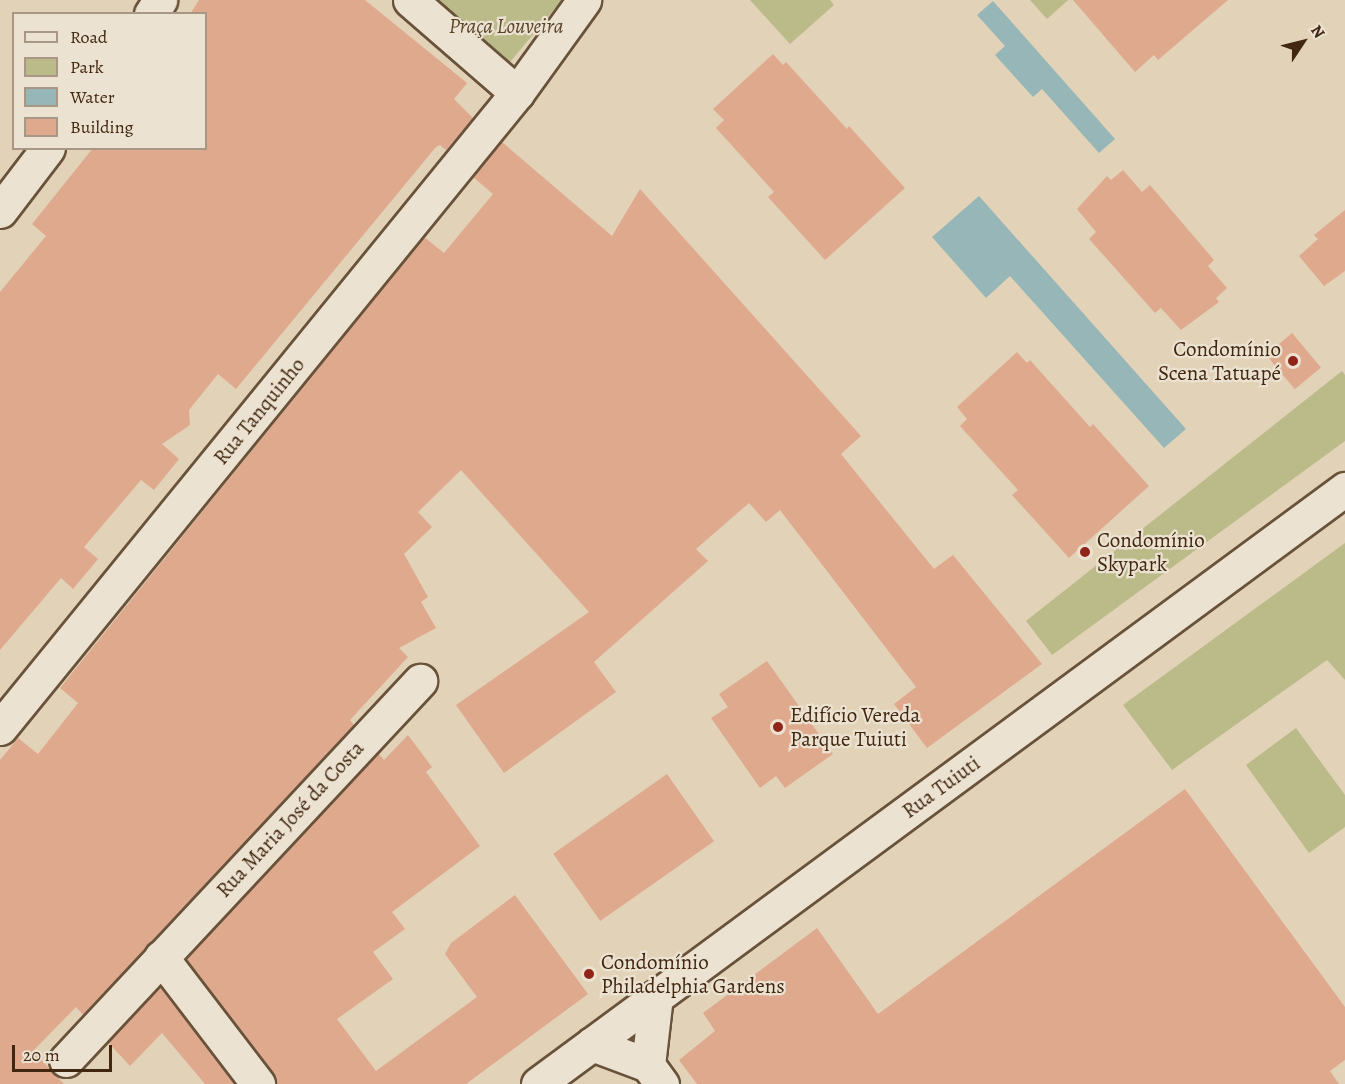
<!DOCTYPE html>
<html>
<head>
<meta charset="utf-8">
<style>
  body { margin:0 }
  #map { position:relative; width:1345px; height:1084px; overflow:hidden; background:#e2d3b8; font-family:Alegreya,serif }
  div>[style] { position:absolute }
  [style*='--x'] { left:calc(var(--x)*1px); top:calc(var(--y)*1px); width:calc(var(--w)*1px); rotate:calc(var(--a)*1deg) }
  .green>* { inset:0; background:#bbba89 }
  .water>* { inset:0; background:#97b6b7 }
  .building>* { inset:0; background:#dfa98e; transform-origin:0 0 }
  .roads { filter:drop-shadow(2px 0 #69523a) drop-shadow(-2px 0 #69523a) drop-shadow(0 2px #69523a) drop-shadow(0 -2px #69523a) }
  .minor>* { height:33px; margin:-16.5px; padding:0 16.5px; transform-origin:16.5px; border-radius:16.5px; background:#ece2d1 }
  .tertiary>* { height:33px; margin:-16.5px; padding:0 16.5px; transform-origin:16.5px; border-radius:16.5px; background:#ece2d1 }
  .dots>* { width:16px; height:16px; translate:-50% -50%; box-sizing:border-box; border:3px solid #ece2d1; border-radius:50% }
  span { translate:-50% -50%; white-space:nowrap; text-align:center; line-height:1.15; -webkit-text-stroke:4.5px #ece2d1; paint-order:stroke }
  .park-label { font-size:21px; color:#594428; font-style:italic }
  .poi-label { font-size:21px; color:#412710 }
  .right { translate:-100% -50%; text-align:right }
  .left { translate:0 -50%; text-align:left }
  .street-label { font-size:21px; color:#412710 }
  .legend { position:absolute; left:12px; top:12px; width:195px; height:138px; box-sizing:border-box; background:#ece2d1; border:2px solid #a89784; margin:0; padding:8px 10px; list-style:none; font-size:18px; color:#412710 }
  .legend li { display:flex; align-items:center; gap:12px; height:30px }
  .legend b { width:30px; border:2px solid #a89784 }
  .north { position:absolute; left:1273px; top:12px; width:60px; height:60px; -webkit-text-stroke:4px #ece2d1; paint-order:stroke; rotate:55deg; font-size:16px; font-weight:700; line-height:24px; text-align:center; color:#412710 }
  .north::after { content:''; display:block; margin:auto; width:21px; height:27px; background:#412710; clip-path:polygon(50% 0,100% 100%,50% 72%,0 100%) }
  .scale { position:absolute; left:12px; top:1045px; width:100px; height:27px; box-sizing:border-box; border:3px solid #412710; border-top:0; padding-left:8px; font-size:18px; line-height:21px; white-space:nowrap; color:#412710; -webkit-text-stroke:4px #ece2d1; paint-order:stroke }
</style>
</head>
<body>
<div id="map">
  <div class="green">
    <div style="clip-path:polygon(432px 0,562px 0,510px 62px)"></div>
    <div style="clip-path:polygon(750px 0,830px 0,834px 5px,790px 44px)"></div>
    <div style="clip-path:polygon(1030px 0,1068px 0,1047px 19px)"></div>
    <div style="clip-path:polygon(1342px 371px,1345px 375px,1345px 441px,1052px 655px,1026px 621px)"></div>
    <div style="clip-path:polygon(1345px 543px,1345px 680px,1327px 660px,1172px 770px,1123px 705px)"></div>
    <div style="clip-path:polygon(1296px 728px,1345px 795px,1345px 827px,1309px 853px,1246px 765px)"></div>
  </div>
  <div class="water">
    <div style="clip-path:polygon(993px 1px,1115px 139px,1099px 153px,1042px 89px,1033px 97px,995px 55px,1005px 46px,977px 15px)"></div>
    <div style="clip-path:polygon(979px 196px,1186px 429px,1164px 448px,1010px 276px,986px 298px,932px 237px)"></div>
  </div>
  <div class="building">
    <div style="clip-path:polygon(199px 0,365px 0,467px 83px,454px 99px,473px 118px,446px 150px,440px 145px,436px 147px,236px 389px,218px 374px,189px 410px,190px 425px,162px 444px,179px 459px,154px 490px,141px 480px,84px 547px,98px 559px,73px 589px,61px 578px,0 650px,0 292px,46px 236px,32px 224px,93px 148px,206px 148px,206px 14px,190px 14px)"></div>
    <div style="clip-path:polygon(1073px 0,1228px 0,1158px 60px,1154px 55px,1135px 72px)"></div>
    <div style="clip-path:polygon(773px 54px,783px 65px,786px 62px,847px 129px,849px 126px,905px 188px,825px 260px,768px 197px,774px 192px,716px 128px,724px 120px,713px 109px)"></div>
    <div style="clip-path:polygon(502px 142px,612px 236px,640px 189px,861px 436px,841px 454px,934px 569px,953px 555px,1042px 664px,927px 748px,894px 704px,916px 687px,780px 510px,766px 522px,749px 503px,696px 549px,708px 561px,594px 662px,616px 692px,504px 773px,456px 705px,589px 612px,461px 470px,418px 512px,432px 527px,404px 554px,428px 597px,421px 602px,436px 628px,399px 648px,408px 657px,350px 720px,354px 725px,83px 1015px,76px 1007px,33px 1051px,64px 1084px,0 1084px,0 760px,18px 738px,38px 754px,78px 703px,60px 688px,424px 237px,444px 253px,493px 194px,473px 177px)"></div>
    <div style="clip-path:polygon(1123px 170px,1142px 192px,1150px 185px,1214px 260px,1208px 266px,1227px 288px,1216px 298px,1219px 302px,1181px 330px,1161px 308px,1155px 313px,1089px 239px,1096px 232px,1077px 209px,1107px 176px,1111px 180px)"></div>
    <div style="clip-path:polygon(1345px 210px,1345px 271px,1324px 286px,1299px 256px,1318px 239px,1314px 235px)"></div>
    <div style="left:1292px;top:333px;width:45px;height:34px;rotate:50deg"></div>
    <div style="clip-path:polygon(1017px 352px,1027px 363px,1030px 360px,1090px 427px,1093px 424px,1149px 486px,1069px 558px,1012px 495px,1018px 490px,960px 426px,967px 419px,957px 407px)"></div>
    <div style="clip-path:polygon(767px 661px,833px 754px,785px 788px,776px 776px,760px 788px,711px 718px,728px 707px,719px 694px)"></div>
    <div style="clip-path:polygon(408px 735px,432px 767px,426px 772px,480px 846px,392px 912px,405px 929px,373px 952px,393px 979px,337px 1019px,376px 1071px,477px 997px,445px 954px,451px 943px,515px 895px,588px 994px,466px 1084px,276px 1084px,273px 1073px,186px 959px,378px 753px,384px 760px)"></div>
    <div style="left:667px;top:774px;width:82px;height:139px;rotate:55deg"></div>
    <div style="clip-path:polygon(1185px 789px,1345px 1007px,1345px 1060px,1330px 1071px,1339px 1084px,697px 1084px,679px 1060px,715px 1031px,703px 1013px,817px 928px,878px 1014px)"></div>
    <div style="clip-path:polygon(160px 987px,234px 1084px,205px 1084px,162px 1033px,130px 1066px,108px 1042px)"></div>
  </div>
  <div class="roads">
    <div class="minor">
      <div style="--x:410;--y:0;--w:142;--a:41"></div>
      <div style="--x:517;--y:93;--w:115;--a:-54.2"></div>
      <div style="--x:151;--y:14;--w:17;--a:-57"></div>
      <div style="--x:0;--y:211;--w:79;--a:-52.7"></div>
      <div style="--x:0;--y:728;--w:819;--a:-50.85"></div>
      <div style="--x:161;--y:957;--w:160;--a:52.6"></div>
      <div style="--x:66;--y:1060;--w:519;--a:-46.95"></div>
    </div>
    <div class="tertiary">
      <div style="--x:592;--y:1044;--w:60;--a:20.6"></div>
      <div style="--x:648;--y:1065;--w:24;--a:54"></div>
      <div style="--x:648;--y:1065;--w:69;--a:-83.4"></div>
      <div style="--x:538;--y:1084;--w:1003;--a:-36.4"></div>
    </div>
  </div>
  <div class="dots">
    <div style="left:1293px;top:361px;background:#8f2418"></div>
    <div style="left:1085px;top:552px;background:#8f2418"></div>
    <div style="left:778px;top:727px;background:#8f2418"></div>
    <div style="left:589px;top:974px;background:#8f2418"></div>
  </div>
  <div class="park-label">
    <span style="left:506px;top:26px">Praça Louveira</span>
  </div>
  <div class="poi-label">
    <span class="right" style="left:1281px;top:361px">Condomínio<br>Scena Tatuapé</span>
    <span class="left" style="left:1097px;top:552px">Condomínio<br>Skypark</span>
    <span class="left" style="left:790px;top:727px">Edifício Vereda<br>Parque Tuiuti</span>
    <span class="left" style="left:601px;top:974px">Condomínio<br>Philadelphia Gardens</span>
  </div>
  <div class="street-label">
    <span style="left:259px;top:411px;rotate:-51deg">Rua Tanquinho</span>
    <span style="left:941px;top:787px;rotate:-36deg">Rua Tuiuti</span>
    <span style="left:290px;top:819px;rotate:-47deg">Rua Maria José da Costa</span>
  </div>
  <ul class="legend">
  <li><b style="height:8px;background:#ece2d1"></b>Road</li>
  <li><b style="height:16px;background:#bbba89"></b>Park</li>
  <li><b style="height:16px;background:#97b6b7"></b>Water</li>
  <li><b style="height:16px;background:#dfa98e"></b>Building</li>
  </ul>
  <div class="north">N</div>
  <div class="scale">20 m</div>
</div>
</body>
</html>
